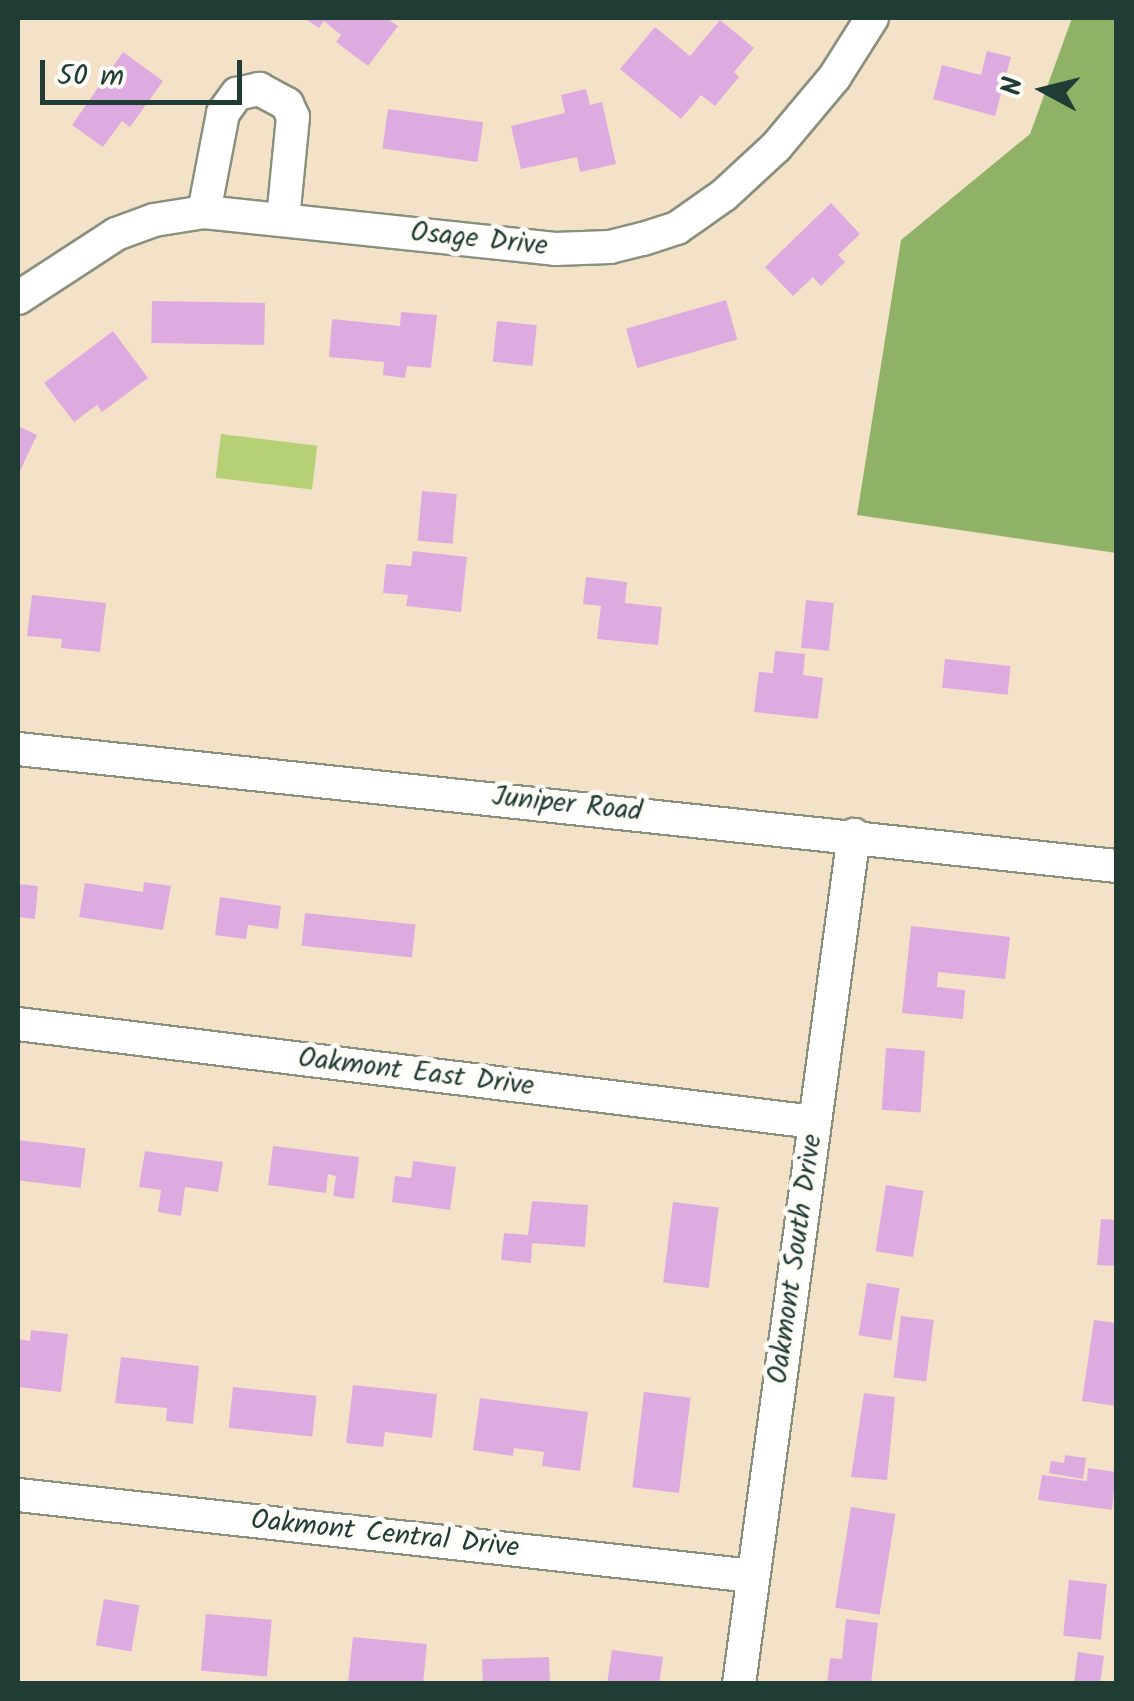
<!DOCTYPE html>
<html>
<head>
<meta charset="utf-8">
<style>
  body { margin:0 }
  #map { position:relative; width:1134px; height:1701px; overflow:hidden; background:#f4e2c8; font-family:Kalam,sans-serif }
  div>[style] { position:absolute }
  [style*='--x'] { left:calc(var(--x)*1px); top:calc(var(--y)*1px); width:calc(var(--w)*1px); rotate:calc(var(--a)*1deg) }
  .green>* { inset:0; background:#b6d075; transform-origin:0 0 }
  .forest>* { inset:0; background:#90b266 }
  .building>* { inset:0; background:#deabe0; transform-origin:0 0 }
  .roads { filter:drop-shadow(2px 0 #8a907e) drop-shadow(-2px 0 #8a907e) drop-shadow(0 2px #8a907e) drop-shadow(0 -2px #8a907e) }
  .minor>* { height:32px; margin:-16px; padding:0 16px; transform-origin:16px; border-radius:16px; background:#fff }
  span { translate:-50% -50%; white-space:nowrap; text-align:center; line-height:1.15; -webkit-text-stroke:10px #fdfcf7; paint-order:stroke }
  .street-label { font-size:28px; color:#1f3d34 }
  .frame { position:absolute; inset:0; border:20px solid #1f3d34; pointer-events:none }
  .north { position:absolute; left:994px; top:40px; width:100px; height:100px; -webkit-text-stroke:8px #fdfcf7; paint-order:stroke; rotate:277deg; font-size:28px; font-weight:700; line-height:40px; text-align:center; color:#1f3d34 }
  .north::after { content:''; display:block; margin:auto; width:35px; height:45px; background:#1f3d34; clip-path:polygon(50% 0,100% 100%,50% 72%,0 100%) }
  .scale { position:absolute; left:40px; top:60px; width:202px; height:45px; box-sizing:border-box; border:5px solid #1f3d34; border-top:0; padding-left:12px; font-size:30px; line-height:35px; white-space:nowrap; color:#1f3d34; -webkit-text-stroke:8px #fdfcf7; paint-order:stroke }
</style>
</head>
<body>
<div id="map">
  <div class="green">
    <div style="left:221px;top:434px;width:97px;height:44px;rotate:7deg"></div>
  </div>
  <div class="forest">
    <div style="clip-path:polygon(1072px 18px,1116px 18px,1116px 553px,857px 515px,901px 240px,1030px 134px)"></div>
  </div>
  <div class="building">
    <div style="clip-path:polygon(304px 18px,386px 18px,398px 26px,368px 66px,336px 42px,341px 35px,324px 21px,319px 28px)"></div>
    <div style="clip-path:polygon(720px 20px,754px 48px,734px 72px,739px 77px,715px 106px,701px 95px,681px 119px,620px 69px,655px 27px,690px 56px)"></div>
    <div style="clip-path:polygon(987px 51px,1011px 57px,995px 116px,933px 99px,942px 65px,981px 75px)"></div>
    <div style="clip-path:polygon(123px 52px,163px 81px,130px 127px,122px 121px,103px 147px,72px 125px)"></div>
    <div style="clip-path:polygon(586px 89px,590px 105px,602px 102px,616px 164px,580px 172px,577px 157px,521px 169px,511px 126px,565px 113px,561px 95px)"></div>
    <div style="left:388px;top:109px;width:96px;height:40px;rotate:8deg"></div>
    <div style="clip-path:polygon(831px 203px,860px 234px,838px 255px,845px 262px,821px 286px,813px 277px,793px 296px,765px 267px)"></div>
    <div style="left:726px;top:300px;width:41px;height:104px;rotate:74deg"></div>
    <div style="left:152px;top:301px;width:113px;height:42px;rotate:1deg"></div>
    <div style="clip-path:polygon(401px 312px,437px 315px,431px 368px,407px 366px,405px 378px,383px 375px,384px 362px,329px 357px,332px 319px,400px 326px)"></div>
    <div style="left:497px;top:321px;width:40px;height:41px;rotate:6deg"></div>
    <div style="clip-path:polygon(113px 331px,148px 378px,102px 412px,97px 405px,74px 422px,44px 383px)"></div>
    <div style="clip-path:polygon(18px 426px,37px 435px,18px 475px)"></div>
    <div style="left:422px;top:491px;width:35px;height:50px;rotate:5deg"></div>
    <div style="clip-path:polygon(413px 551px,467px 557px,461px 612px,406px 606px,408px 595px,383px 593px,386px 564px,411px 566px)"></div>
    <div style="clip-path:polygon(586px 577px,627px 582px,625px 603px,662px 607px,658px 645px,597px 639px,601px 606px,583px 604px)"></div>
    <div style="clip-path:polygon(32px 595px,106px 603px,100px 652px,61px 648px,62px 639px,27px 636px)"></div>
    <div style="left:806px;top:600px;width:28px;height:48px;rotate:6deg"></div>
    <div style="clip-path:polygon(775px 651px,805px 654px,803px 675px,823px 678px,818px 719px,754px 712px,759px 672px,773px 673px)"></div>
    <div style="left:945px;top:659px;width:66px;height:29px;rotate:6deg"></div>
    <div style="clip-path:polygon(144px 882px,171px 886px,163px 930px,79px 917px,85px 883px,143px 892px)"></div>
    <div style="clip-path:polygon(18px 884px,38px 886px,35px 919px,18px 917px)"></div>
    <div style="clip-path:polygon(220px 897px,281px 906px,278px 929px,248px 925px,246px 939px,215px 935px)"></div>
    <div style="left:305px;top:913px;width:111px;height:33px;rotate:6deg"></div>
    <div style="clip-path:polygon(911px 926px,1010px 937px,1005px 979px,938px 972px,937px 987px,965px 990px,963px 1019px,902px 1013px)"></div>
    <div style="left:886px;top:1048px;width:39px;height:62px;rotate:4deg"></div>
    <div style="left:18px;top:1140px;width:68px;height:40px;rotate:7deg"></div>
    <div style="clip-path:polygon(273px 1146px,359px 1157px,354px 1199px,333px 1196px,336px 1176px,328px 1174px,326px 1193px,268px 1185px)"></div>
    <div style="clip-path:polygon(145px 1151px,223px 1162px,218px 1192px,185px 1187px,181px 1216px,158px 1212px,161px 1190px,139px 1187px)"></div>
    <div style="clip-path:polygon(413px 1161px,456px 1167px,450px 1210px,392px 1202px,395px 1176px,411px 1178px)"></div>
    <div style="left:886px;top:1185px;width:38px;height:67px;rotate:9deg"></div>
    <div style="clip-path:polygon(532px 1201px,588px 1205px,585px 1247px,532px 1243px,531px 1263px,501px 1260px,504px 1233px,528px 1235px)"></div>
    <div style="left:673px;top:1202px;width:46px;height:81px;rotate:7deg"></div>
    <div style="clip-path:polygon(1101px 1219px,1116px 1220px,1116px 1266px,1097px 1265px)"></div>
    <div style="left:867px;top:1283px;width:33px;height:53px;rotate:9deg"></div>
    <div style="left:901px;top:1316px;width:33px;height:62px;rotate:7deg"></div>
    <div style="clip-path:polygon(1094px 1320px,1116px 1323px,1116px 1406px,1082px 1401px)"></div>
    <div style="clip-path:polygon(31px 1330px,68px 1334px,61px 1392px,18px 1387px,18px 1339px,30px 1341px)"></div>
    <div style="clip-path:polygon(121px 1357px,199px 1366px,193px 1424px,166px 1421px,167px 1408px,115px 1403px)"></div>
    <div style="clip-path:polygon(353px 1385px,437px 1394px,432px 1438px,385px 1432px,383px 1447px,346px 1443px)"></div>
    <div style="left:233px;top:1387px;width:84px;height:41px;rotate:6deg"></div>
    <div style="left:644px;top:1392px;width:47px;height:96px;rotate:7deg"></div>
    <div style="clip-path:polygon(864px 1393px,895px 1397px,887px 1480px,851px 1477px)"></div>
    <div style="clip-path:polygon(480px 1398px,588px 1412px,580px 1471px,542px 1466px,544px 1452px,514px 1448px,513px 1456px,473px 1450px)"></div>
    <div style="clip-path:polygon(1065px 1455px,1086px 1458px,1083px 1479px,1049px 1473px,1051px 1461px,1064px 1463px)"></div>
    <div style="clip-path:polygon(1088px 1468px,1116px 1472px,1112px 1510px,1038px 1500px,1042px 1475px,1087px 1481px)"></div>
    <div style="left:851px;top:1507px;width:45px;height:102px;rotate:9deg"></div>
    <div style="left:1069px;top:1580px;width:38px;height:56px;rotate:6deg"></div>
    <div style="left:104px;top:1599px;width:36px;height:47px;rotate:10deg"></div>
    <div style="left:206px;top:1614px;width:66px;height:57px;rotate:5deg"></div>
    <div style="clip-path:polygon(846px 1619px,878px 1623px,871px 1684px,827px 1684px,830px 1658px,842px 1659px)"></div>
    <div style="clip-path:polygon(353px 1637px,427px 1644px,423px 1684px,348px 1683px)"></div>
    <div style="clip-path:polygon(612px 1650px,663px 1657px,659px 1684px,607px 1684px)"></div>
    <div style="clip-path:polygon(1078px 1652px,1104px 1656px,1100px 1684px,1074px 1684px)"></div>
    <div style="left:549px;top:1657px;width:27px;height:67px;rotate:88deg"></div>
  </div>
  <div class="roads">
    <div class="minor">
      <div style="--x:204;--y:212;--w:101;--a:-79.1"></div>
      <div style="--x:223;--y:113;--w:24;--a:-54"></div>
      <div style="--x:237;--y:94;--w:23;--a:-13"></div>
      <div style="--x:259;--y:89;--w:32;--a:28"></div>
      <div style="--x:287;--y:104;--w:14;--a:65"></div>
      <div style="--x:293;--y:117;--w:102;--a:95.6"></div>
      <div style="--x:18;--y:298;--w:117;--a:-33.1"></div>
      <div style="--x:116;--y:234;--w:40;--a:-20.2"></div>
      <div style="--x:154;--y:220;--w:51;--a:-9.1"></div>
      <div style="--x:204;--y:212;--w:353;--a:6"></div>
      <div style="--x:555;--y:249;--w:55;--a:-2.1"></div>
      <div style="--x:610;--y:247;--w:34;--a:-14"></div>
      <div style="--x:643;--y:239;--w:36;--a:-18"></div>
      <div style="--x:677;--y:228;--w:57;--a:-35.1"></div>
      <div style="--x:724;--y:195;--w:71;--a:-42.7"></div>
      <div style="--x:776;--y:147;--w:90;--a:-50"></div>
      <div style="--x:834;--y:78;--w:71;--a:-57.7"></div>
      <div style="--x:18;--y:749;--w:1104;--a:6.08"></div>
      <div style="--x:18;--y:1024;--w:802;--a:7.02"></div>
      <div style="--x:18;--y:1495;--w:739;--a:6.29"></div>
      <div style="--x:739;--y:1684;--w:857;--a:-82.29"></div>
    </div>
  </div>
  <div class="street-label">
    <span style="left:479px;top:240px;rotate:6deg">Osage Drive</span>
    <span style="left:567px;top:805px;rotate:6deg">Juniper Road</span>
    <span style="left:416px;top:1073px;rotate:7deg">Oakmont East Drive</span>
    <span style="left:796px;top:1259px;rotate:-82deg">Oakmont South Drive</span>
    <span style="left:385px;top:1535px;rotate:6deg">Oakmont Central Drive</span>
  </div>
  <div class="frame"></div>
  <div class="north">N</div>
  <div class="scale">50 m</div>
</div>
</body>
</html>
